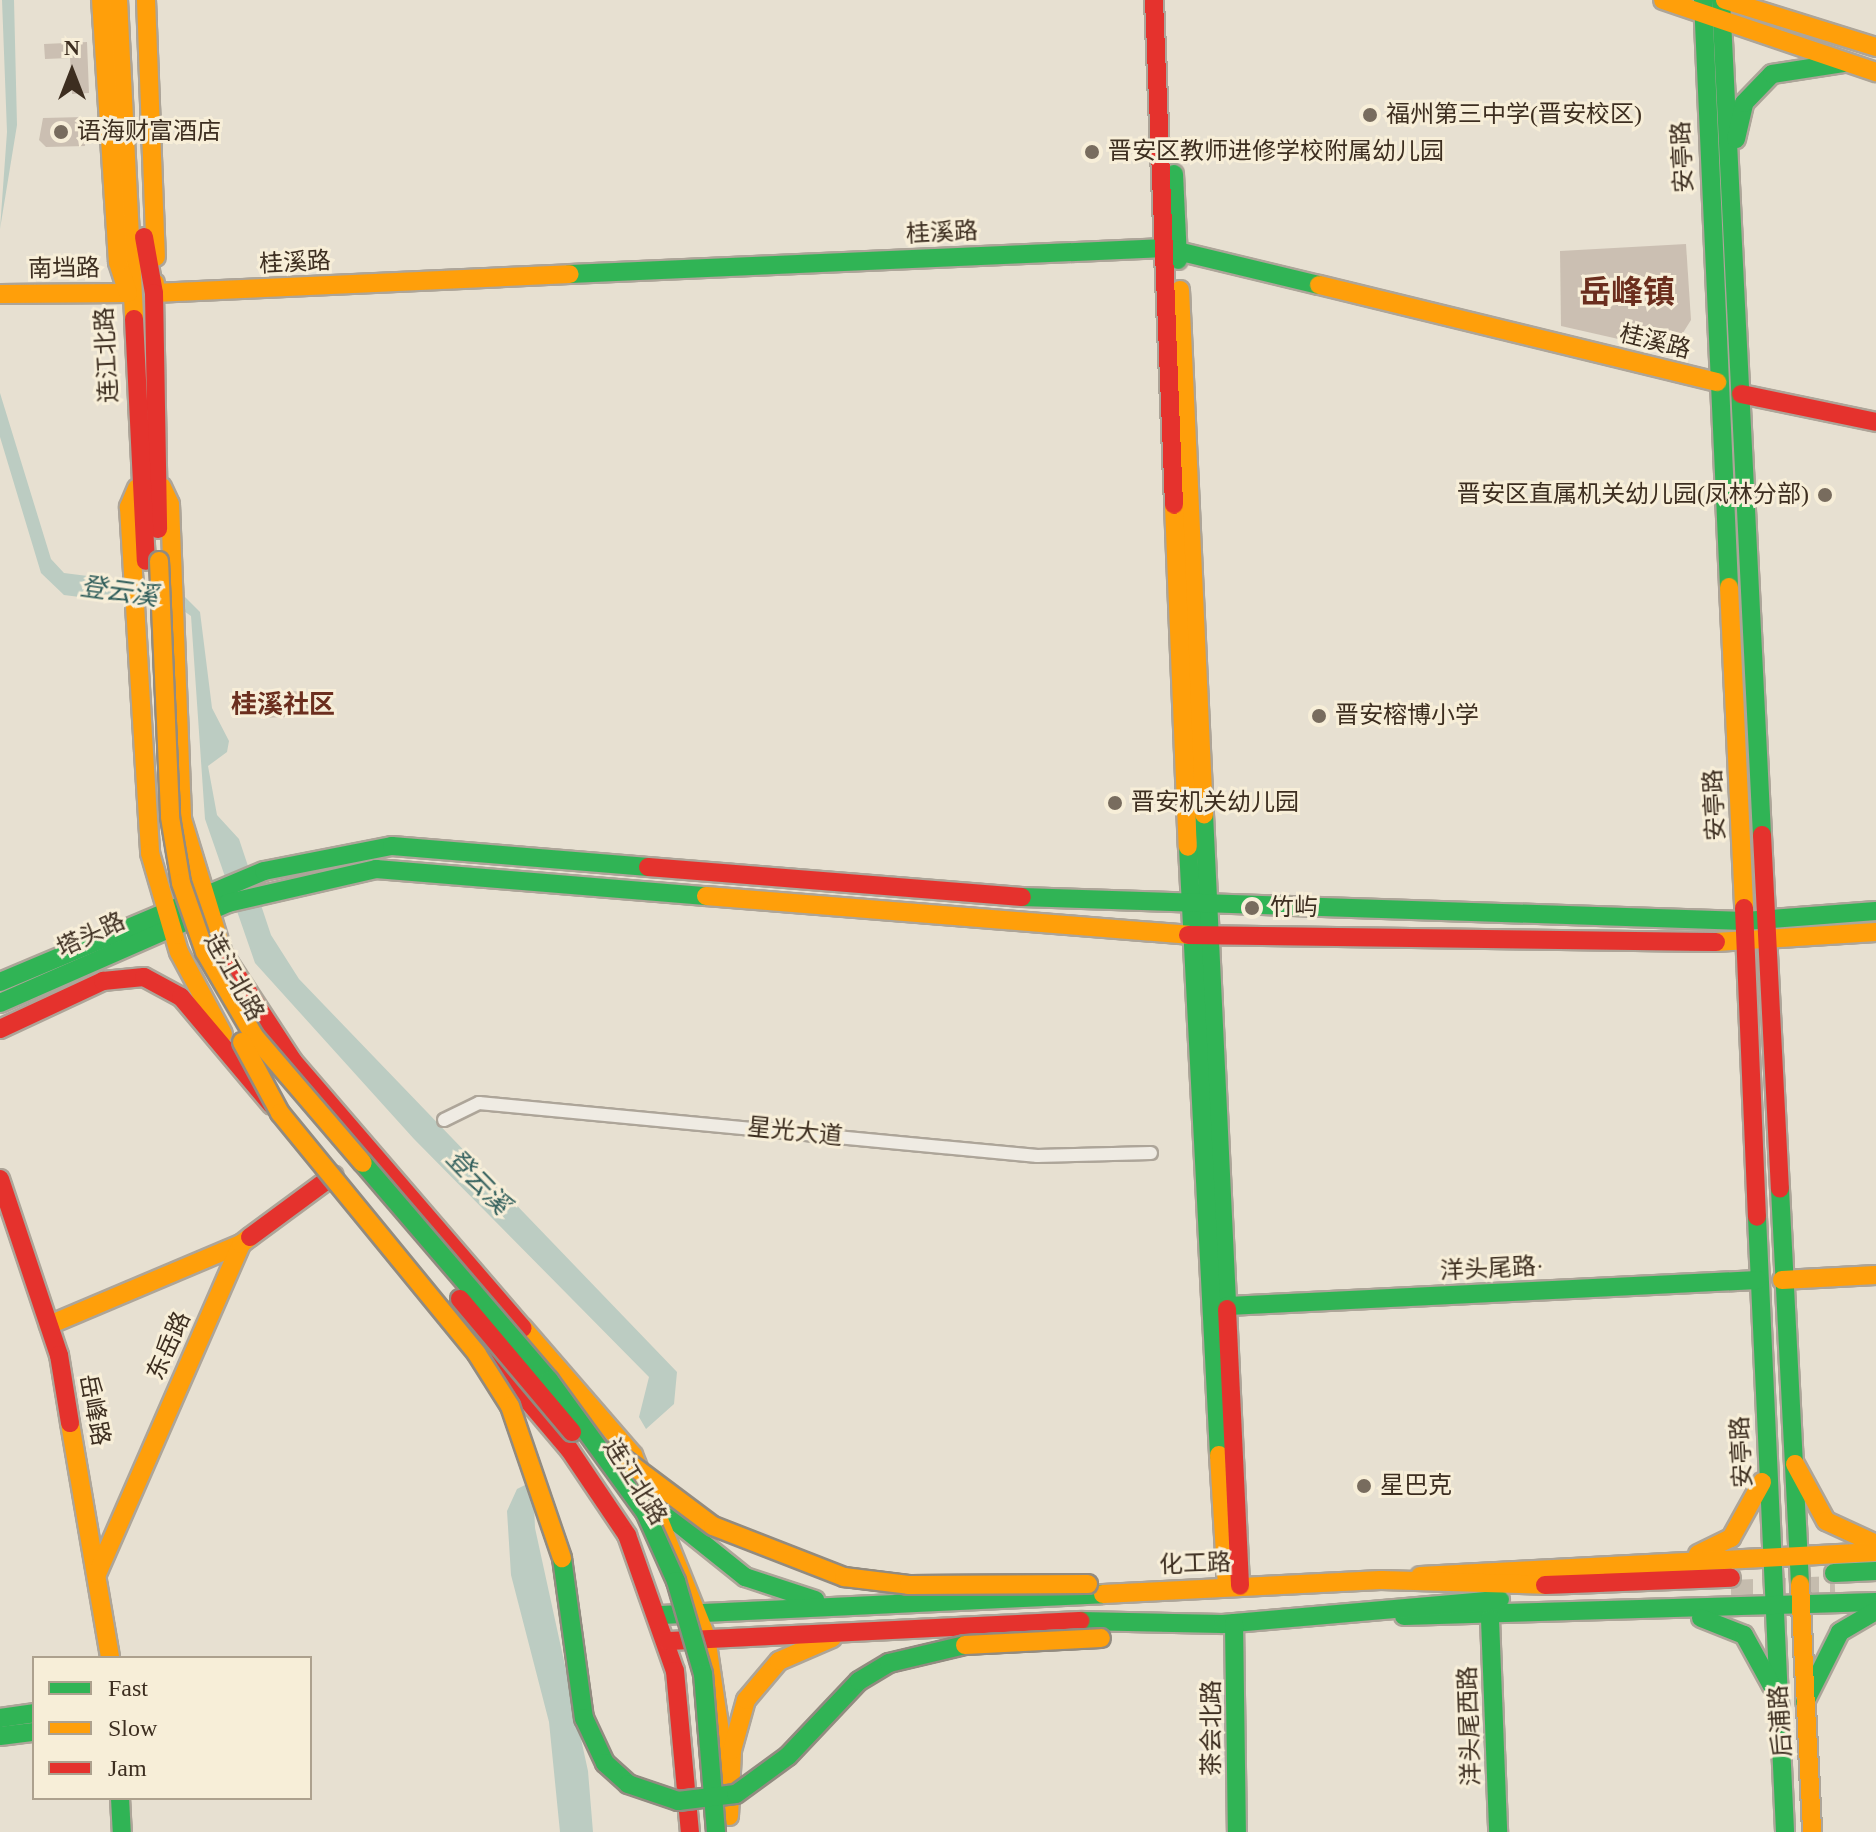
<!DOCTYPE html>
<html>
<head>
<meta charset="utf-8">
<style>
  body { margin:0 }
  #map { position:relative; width:1876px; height:1832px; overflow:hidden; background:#e7e0d1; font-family:"Times New Roman","Noto Sans SC",serif }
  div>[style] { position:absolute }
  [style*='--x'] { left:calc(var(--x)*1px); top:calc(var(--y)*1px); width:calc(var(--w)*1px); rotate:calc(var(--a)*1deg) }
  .water>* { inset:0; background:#bcccc2 }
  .stream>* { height:3px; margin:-1.5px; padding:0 1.5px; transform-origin:1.5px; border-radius:1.5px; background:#bcccc2 }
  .building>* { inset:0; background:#cbbfb2 }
  .highway-tunnel>* { height:22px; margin-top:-11px; transform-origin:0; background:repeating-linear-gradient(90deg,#c5bcae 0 22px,transparent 0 33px) }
  .roads { filter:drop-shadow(2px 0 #ada599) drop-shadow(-2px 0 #ada599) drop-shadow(0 2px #ada599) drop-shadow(0 -2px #ada599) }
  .street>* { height:12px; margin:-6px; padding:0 6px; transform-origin:6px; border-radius:6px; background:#efebe3 }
  .fast>* { height:18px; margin:-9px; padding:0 9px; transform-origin:9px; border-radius:9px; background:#30b455 }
  .slow>* { height:18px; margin:-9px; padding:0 9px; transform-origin:9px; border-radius:9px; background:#ff9f0a }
  .jam>* { height:18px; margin:-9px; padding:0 9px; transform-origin:9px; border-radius:9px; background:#e5322d }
  .bridges { filter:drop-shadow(2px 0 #928b80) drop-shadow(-2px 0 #928b80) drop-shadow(0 2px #928b80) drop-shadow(0 -2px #928b80) }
  .fast-bridge>* { height:18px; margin:-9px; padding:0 9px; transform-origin:9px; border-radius:9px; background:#30b455 }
  .slow-bridge>* { height:18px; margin:-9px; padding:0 9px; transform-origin:9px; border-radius:9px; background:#ff9f0a }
  .jam-bridge>* { height:18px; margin:-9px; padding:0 9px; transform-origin:9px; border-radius:9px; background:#e5322d }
  .dots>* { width:22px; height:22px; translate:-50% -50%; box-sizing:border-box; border:4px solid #f7eed8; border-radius:50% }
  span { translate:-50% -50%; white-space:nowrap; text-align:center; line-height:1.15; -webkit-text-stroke:6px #f7eed8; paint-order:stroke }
  .poi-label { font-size:24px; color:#3d2e20 }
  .left { translate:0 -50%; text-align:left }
  .right { translate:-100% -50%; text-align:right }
  .street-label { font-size:24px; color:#3d2e20 }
  .water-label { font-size:26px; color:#2f5d5a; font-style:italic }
  .neighbourhood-label { font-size:26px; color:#6b2e1e; font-weight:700 }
  .district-label { font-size:32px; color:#6b2e1e; font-weight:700 }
  .legend { position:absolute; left:32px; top:1656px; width:280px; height:144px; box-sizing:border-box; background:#f7eed8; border:2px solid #ada18e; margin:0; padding:10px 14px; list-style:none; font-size:24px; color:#3d2e20 }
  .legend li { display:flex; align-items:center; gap:16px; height:40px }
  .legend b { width:40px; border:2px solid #ada18e }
  .north { position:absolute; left:32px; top:32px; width:80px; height:80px; -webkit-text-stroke:6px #f7eed8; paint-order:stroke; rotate:0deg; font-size:22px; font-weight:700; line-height:32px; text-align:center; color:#3d2e20 }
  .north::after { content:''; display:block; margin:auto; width:28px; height:36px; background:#3d2e20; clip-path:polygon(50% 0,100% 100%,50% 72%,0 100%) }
</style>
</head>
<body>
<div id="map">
  <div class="water">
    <div style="clip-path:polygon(2px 0,14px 0,17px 125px,0 229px,7px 132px)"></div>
    <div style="clip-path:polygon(0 393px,51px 559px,64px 573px,111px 579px,111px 601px,64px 595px,41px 573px,0 437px)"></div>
    <div style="clip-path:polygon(182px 594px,200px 612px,212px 708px,229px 741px,227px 752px,208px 766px,217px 815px,239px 839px,271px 935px,299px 979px,677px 1372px,674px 1404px,646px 1429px,639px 1417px,649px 1377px,414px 1139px,255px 963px,205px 819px,191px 616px,178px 607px)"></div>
    <div style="clip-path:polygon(533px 1481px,535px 1528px,588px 1771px,593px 1832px,560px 1832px,549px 1722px,511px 1575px,507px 1511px,517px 1489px)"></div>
  </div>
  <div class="stream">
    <div style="--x:112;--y:595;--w:16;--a:7"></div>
  </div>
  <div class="building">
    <div style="clip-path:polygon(87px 42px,89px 93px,72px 94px,70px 58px,45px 59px,44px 44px)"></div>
    <div style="clip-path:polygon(84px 117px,85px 146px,46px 147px,39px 140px,43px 118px)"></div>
    <div style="clip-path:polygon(1686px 244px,1691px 320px,1676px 344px,1658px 348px,1561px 326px,1560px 251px)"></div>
    <div style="clip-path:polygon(304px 691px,313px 716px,262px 718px,262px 702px,252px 703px,252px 693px)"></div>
  </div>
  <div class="highway-tunnel">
    <div style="--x:1731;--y:1591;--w:104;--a:-2.2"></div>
  </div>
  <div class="roads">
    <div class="street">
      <div style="--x:444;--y:1120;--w:39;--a:-26"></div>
      <div style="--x:479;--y:1103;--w:561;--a:5.43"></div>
      <div style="--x:1037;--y:1156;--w:114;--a:-1.5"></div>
    </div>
    <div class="fast">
      <div style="--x:1703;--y:0;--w:588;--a:87.46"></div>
      <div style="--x:1721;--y:0;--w:836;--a:87.19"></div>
      <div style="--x:1736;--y:139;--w:37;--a:-77"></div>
      <div style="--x:1744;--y:103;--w:40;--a:-46"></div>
      <div style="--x:1772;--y:74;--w:72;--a:-8.8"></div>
      <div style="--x:1174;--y:174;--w:86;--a:87.3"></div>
      <div style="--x:570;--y:274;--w:596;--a:-2.5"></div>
      <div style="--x:1165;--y:248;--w:158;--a:13.5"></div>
      <div style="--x:1204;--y:814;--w:496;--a:87.3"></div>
      <div style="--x:1188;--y:847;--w:609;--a:87.08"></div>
      <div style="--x:1022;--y:897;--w:723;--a:1.9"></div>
      <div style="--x:1745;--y:921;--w:131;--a:-4.4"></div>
      <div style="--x:0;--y:982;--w:286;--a:-22.8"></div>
      <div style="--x:264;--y:871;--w:130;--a:-11.1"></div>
      <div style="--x:392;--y:846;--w:257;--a:4.7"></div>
      <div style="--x:0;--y:1003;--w:249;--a:-23.7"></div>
      <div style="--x:228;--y:903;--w:152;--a:-12.9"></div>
      <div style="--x:376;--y:869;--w:331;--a:4.7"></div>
      <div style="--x:1780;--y:1189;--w:396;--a:87.1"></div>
      <div style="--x:1757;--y:1217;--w:616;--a:87.39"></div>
      <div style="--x:1228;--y:1306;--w:530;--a:-2.81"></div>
      <div style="--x:654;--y:1504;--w:117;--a:38.7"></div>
      <div style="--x:745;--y:1577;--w:74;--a:18.2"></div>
      <div style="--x:1834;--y:1573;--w:42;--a:-2.7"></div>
      <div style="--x:661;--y:1615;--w:442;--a:-2.7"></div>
      <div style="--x:1404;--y:1616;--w:472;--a:-1.7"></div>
      <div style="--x:1701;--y:1618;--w:46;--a:21.6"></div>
      <div style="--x:1744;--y:1635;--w:58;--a:61.2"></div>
      <div style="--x:1490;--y:1619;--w:213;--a:87.8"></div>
      <div style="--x:1081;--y:1621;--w:142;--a:1.2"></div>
      <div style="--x:1223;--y:1624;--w:278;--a:-5"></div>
      <div style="--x:1234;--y:1623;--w:209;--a:89.2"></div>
      <div style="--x:1805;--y:1702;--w:78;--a:-63.4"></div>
      <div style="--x:1840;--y:1632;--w:42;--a:-30.3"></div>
      <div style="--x:0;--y:1718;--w:34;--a:-8"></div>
      <div style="--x:0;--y:1736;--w:34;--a:-7"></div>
      <div style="--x:120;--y:1798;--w:34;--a:87"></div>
    </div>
    <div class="slow">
      <div style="--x:118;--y:0;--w:319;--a:87.1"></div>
      <div style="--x:146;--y:0;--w:257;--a:87.8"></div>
      <div style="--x:1663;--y:0;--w:225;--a:18.7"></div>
      <div style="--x:1725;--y:0;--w:158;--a:17.3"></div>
      <div style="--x:155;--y:283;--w:10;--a:96"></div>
      <div style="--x:154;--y:293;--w:416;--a:-2.6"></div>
      <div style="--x:1319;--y:285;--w:410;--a:13.7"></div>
      <div style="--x:1180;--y:290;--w:525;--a:87.38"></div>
      <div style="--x:0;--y:294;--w:128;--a:-0.4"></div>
      <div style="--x:128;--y:293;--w:33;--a:-108"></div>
      <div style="--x:118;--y:262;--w:263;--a:-93.7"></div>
      <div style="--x:162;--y:487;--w:19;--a:65"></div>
      <div style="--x:170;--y:504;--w:315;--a:87.8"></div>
      <div style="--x:182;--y:819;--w:141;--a:73.1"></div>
      <div style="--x:137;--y:488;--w:21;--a:113"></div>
      <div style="--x:129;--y:507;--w:347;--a:86.5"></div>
      <div style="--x:150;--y:853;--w:103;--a:73.7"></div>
      <div style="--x:179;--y:952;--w:93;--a:61.8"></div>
      <div style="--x:1174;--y:505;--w:342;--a:87.7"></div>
      <div style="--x:1729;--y:587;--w:321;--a:87.3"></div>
      <div style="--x:706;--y:896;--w:484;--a:4.6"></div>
      <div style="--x:1716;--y:942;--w:160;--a:-3.6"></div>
      <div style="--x:1782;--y:1280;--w:94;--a:-3"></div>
      <div style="--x:49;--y:1325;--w:208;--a:-22.9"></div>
      <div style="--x:523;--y:1328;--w:168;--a:49.1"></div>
      <div style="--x:633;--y:1455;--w:196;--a:68.1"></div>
      <div style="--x:706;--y:1637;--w:129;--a:81.6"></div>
      <div style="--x:70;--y:1423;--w:238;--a:80.3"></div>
      <div style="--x:1219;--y:1455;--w:131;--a:86.5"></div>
      <div style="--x:1795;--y:1464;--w:65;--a:61.5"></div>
      <div style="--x:1826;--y:1521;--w:55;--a:24.7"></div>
      <div style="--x:1698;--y:1554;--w:37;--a:-26"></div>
      <div style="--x:1731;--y:1538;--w:64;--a:-61"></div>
      <div style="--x:97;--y:1574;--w:360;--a:-66.4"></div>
      <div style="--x:241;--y:1244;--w:11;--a:-38"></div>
      <div style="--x:1420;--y:1576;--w:457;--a:-3"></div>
      <div style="--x:1800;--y:1584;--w:248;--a:87.2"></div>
      <div style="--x:1103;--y:1594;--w:278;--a:-2.9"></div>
      <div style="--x:1381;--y:1580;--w:164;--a:1.7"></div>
      <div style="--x:729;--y:1816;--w:66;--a:-87.4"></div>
      <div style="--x:732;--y:1750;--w:52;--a:-74.4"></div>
      <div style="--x:746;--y:1700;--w:51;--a:-49.8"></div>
      <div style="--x:779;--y:1661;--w:58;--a:-23.5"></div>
    </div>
    <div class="jam">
      <div style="--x:1154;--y:0;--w:505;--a:87.73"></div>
      <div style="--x:144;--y:237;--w:57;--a:79.9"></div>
      <div style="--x:154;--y:293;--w:236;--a:89"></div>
      <div style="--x:134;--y:319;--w:242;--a:87.2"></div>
      <div style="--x:1741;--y:394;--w:138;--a:11.7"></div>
      <div style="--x:1762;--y:835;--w:354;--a:87.1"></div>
      <div style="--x:648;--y:867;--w:375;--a:4.6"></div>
      <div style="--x:1744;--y:908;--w:309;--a:87.6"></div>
      <div style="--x:1188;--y:935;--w:528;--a:0.76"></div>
      <div style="--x:223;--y:954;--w:128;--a:56.8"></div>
      <div style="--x:293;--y:1061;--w:352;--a:49.3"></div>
      <div style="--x:0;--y:1029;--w:114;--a:-25"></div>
      <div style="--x:103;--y:981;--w:41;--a:-5.6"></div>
      <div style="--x:144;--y:977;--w:42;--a:28.4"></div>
      <div style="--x:181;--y:997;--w:141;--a:49.9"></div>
      <div style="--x:0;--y:1179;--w:186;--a:71.5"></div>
      <div style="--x:59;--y:1355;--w:69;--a:80.8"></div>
      <div style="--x:250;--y:1237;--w:104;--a:-36.4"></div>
      <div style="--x:1227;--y:1309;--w:277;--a:87.3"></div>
      <div style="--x:479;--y:1343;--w:139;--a:49.7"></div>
      <div style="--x:569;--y:1449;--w:104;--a:56"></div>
      <div style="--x:627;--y:1535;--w:144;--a:70.6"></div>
      <div style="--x:675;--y:1671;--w:162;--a:84.7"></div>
      <div style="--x:1545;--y:1585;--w:186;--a:-2.2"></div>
      <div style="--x:668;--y:1641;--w:413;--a:-2.8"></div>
    </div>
  </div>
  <div class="bridges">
    <div class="fast-bridge">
      <div style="--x:363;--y:1163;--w:286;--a:49.4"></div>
      <div style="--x:549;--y:1380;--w:163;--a:54"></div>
      <div style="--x:645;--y:1512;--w:76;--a:65.8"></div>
      <div style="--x:676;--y:1581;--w:97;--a:73.8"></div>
      <div style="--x:703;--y:1674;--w:159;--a:85.3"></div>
      <div style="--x:562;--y:1558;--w:162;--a:82.2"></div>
      <div style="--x:584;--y:1718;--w:50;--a:65"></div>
      <div style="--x:605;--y:1763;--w:31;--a:42"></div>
      <div style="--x:628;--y:1784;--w:53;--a:18.8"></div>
      <div style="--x:678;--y:1801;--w:58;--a:-6.9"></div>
      <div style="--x:736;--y:1794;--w:64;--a:-36.2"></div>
      <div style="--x:788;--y:1756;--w:103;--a:-46.6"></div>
      <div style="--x:859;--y:1681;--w:35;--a:-31"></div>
      <div style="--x:889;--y:1663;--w:78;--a:-13.3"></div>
    </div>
    <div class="slow-bridge">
      <div style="--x:159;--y:561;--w:256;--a:87.5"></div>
      <div style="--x:170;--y:817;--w:67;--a:80.5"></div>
      <div style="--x:181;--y:883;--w:73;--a:70.8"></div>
      <div style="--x:205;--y:952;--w:97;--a:59.7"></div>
      <div style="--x:254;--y:1036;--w:167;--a:49.4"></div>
      <div style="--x:242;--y:1042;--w:81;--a:61.8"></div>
      <div style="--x:280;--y:1113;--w:311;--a:50.7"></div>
      <div style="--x:477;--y:1354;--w:62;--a:57.6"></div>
      <div style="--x:510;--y:1406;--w:161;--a:71.1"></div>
      <div style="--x:613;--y:1451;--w:125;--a:36.9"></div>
      <div style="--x:713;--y:1526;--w:141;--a:21.3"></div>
      <div style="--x:844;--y:1577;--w:65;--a:7"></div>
      <div style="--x:909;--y:1585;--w:179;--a:-0.3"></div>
      <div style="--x:965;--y:1645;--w:136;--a:-2.9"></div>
    </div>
    <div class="jam-bridge">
      <div style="--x:460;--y:1299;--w:174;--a:49.9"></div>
    </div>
  </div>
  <div class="dots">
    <div style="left:1370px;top:115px;background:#786c5e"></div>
    <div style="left:61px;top:132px;background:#786c5e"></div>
    <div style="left:1092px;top:152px;background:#786c5e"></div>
    <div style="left:1825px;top:495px;background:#786c5e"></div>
    <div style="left:1319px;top:716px;background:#786c5e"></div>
    <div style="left:1115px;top:803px;background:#786c5e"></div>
    <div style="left:1252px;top:908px;background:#786c5e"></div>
    <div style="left:1364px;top:1486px;background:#786c5e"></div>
  </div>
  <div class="poi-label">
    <span class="left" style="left:1386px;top:115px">福州第三中学(晋安校区)</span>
    <span class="left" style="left:77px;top:132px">语海财富酒店</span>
    <span class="left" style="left:1108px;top:152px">晋安区教师进修学校附属幼儿园</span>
    <span class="right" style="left:1809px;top:495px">晋安区直属机关幼儿园(凤林分部)</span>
    <span class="left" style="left:1335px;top:716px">晋安榕博小学</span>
    <span class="left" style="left:1131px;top:803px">晋安机关幼儿园</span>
    <span class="left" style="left:1270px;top:908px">竹屿</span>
    <span class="left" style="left:1380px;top:1486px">星巴克</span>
  </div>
  <div class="street-label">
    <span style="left:1683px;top:157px;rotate:-93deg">安亭路</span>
    <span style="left:942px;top:233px;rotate:-3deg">桂溪路</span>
    <span style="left:295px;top:263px;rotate:-3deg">桂溪路</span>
    <span style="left:64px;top:269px;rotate:-1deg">南垱路</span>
    <span style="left:1655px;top:342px;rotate:14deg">桂溪路</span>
    <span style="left:107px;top:355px;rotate:-93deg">连江北路</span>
    <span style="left:1715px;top:805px;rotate:-93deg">安亭路</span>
    <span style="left:91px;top:935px;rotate:-25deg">塔头路</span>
    <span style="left:234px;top:977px;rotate:61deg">连江北路</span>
    <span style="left:795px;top:1132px;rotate:6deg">星光大道</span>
    <span style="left:1492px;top:1269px;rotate:-3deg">洋头尾路·</span>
    <span style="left:169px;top:1346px;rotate:-66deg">东岳路</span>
    <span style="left:94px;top:1410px;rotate:79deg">岳峰路</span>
    <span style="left:1742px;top:1452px;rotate:-93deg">安亭路</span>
    <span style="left:635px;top:1482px;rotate:58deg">连江北路</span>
    <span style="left:1195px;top:1564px;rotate:-2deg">化工路</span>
    <span style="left:1781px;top:1721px;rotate:-94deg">后浦路</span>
    <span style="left:1470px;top:1726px;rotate:-92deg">洋头尾西路</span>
    <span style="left:1212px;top:1728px;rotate:-90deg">茶会北路</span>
  </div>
  <div class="water-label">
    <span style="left:119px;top:592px;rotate:8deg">登云溪</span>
    <span style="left:478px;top:1182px;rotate:46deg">登云溪</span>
  </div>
  <div class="neighbourhood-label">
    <span style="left:283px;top:705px">桂溪社区</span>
  </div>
  <div class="district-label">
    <span style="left:1627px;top:292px">岳峰镇</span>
  </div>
  <ul class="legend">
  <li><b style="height:10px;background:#30b455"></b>Fast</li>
  <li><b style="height:10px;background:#ff9f0a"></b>Slow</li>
  <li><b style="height:10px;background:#e5322d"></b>Jam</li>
  </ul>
  <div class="north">N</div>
</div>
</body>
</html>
